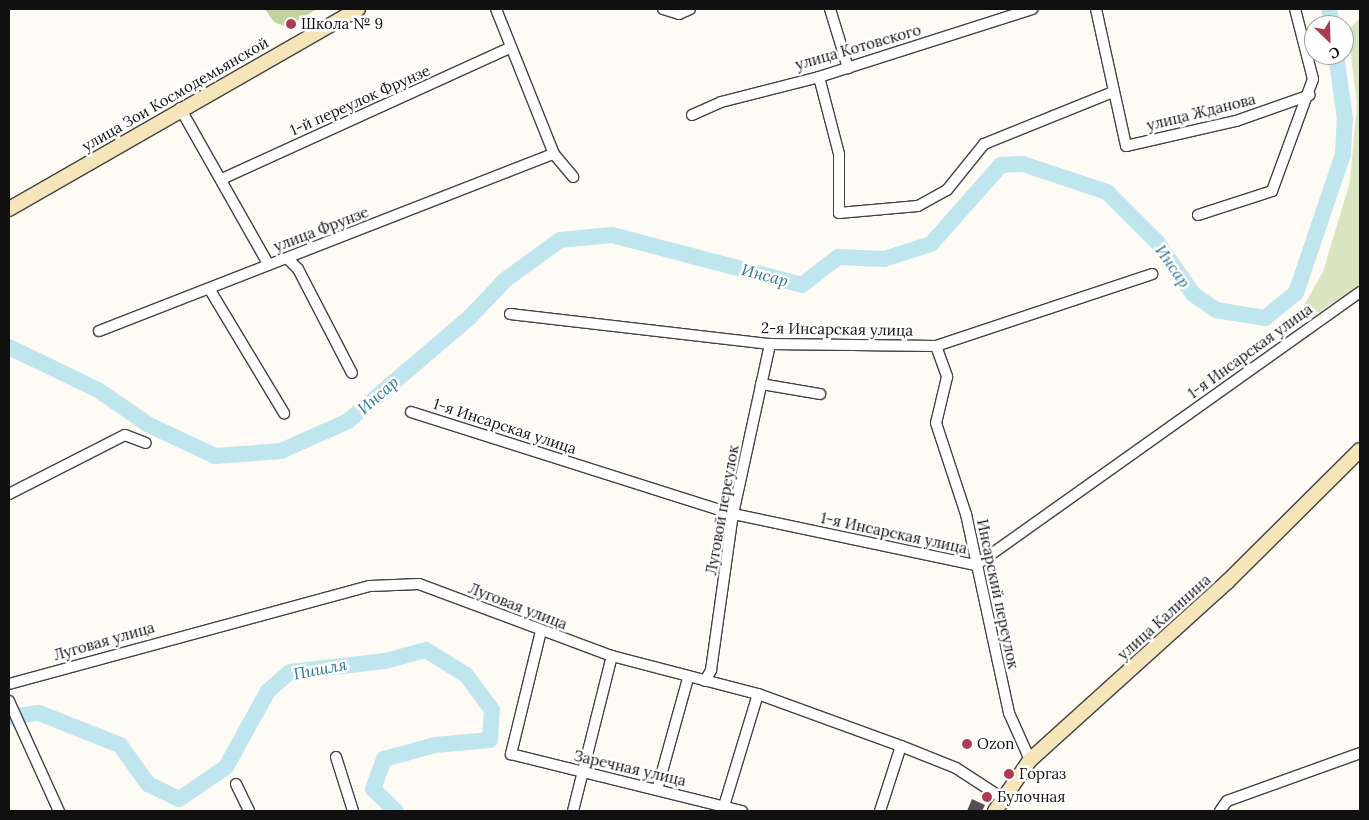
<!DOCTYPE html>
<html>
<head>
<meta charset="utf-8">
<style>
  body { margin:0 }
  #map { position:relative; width:1369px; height:820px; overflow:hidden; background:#fefaf4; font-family:Lora,serif }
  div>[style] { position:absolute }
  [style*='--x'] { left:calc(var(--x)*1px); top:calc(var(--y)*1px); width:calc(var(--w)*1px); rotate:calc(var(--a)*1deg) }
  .green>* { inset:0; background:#d9e5c1 }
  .forest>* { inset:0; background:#c0d4a2 }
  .river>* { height:16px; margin:-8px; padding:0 8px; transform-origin:8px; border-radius:8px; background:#bfe5ef }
  .building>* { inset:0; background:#57504e }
  .roads { filter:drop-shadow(1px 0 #434343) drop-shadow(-1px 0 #434343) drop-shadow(0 1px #434343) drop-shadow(0 -1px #434343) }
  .street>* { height:10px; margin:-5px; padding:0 5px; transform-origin:5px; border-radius:5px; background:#fff }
  .secondary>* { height:14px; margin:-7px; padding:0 7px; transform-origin:7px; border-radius:7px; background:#f5e5b8 }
  .dots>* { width:14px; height:14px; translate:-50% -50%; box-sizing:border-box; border:2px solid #fff; border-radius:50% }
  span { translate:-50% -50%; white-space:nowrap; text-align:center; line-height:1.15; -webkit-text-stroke:5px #fff; paint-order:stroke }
  .poi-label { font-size:15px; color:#101010 }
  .left { translate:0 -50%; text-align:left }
  .street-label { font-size:15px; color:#101010 }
  .water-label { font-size:16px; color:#287593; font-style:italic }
  .frame { position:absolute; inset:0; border:10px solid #101010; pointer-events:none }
  .north { position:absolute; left:1304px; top:15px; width:50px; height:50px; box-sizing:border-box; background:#fff; border:1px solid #9f9f9f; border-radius:50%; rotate:156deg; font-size:14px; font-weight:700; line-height:20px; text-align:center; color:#101010 }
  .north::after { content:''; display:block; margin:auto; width:18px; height:22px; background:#af3951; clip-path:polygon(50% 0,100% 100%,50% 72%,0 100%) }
</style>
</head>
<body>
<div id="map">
  <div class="green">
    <div style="clip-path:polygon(1360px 18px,1360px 286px,1290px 330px,1323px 272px,1350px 182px,1357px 104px,1348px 30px)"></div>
  </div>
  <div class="forest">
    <div style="clip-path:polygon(265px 9px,317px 9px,287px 27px,274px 22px)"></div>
  </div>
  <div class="river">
    <div style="--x:1329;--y:9;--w:16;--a:79"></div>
    <div style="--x:9;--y:347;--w:99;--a:25.8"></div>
    <div style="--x:98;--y:390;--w:62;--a:34.5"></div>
    <div style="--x:149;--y:425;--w:73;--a:25.2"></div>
    <div style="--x:215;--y:456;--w:66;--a:-4.3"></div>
    <div style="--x:281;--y:451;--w:73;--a:-24.1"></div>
    <div style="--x:348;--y:421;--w:159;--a:-40.4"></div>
    <div style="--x:469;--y:318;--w:52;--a:-46.5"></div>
    <div style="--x:505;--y:280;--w:68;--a:-36"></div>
    <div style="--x:560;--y:240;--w:52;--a:-5.5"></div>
    <div style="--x:612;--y:235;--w:196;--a:14.7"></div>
    <div style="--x:802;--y:285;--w:46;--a:-37.9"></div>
    <div style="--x:838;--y:257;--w:46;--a:2.5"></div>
    <div style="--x:884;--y:259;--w:49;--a:-17.7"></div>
    <div style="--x:931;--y:244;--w:106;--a:-48.5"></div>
    <div style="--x:1001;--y:165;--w:22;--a:-3"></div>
    <div style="--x:1023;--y:164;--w:89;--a:18.4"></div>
    <div style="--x:1107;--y:192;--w:71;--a:45"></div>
    <div style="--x:1157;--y:242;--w:63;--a:55.3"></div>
    <div style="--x:1193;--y:294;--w:28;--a:35"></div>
    <div style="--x:1216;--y:310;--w:50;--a:9.3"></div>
    <div style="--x:1265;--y:318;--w:40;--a:-39"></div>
    <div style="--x:1296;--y:293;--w:147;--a:-71.3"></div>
    <div style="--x:1343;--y:154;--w:35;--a:-87"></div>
    <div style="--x:1345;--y:119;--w:65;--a:-98"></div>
    <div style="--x:9;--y:717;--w:30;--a:-8"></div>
    <div style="--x:39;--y:713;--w:87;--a:21.6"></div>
    <div style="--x:120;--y:745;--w:48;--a:54.3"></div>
    <div style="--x:148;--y:784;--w:34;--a:26"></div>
    <div style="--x:179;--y:799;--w:57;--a:-34.2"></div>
    <div style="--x:226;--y:767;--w:87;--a:-61.1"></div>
    <div style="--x:268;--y:691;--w:29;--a:-41"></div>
    <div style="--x:290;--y:672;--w:96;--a:-6.6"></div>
    <div style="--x:385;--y:661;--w:42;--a:-15"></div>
    <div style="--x:426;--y:650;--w:47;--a:32"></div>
    <div style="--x:466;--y:675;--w:44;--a:53.4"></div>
    <div style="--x:492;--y:710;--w:30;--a:94"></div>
    <div style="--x:490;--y:740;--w:55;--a:174.8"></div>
    <div style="--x:435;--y:745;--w:53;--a:164.6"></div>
    <div style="--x:384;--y:759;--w:32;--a:110"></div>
    <div style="--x:373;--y:789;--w:32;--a:44"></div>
  </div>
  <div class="building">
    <div style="clip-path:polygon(972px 799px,985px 805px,982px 811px,967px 811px)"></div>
  </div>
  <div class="roads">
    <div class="street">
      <div style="--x:496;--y:9;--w:156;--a:68.2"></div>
      <div style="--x:554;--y:154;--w:30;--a:50"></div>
      <div style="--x:663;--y:9;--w:17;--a:17"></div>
      <div style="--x:679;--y:14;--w:12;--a:-24"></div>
      <div style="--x:830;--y:9;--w:62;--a:73"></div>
      <div style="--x:1096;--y:9;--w:140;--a:77.6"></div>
      <div style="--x:1126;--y:146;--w:113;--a:-12.8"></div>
      <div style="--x:1236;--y:121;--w:78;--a:-19.4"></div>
      <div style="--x:819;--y:77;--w:80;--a:75.4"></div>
      <div style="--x:839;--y:154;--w:59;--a:90"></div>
      <div style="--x:839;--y:213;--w:79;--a:-5.1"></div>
      <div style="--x:918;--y:206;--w:33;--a:-29"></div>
      <div style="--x:947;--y:190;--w:59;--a:-51.2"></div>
      <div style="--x:984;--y:144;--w:139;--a:-22"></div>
      <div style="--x:180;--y:108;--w:180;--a:60.5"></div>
      <div style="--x:692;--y:115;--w:32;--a:-24"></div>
      <div style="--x:721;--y:102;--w:101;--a:-14.3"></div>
      <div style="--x:819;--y:77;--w:224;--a:-17.7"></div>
      <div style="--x:222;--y:179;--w:316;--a:-24.5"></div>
      <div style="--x:1198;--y:215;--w:78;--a:-18"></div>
      <div style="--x:1272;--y:191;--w:119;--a:-69.9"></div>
      <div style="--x:1313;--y:79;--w:72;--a:-104.4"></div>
      <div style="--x:288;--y:259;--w:14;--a:45"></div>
      <div style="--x:298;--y:269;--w:117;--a:62.6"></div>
      <div style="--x:210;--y:290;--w:144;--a:59"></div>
      <div style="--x:510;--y:314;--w:262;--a:6.6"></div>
      <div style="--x:770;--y:344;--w:166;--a:0.7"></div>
      <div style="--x:936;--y:346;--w:228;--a:-18.4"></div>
      <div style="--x:99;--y:331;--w:488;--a:-21.3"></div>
      <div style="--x:936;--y:346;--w:33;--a:70"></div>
      <div style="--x:947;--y:377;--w:47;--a:103.4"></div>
      <div style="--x:936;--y:423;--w:96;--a:71.8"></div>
      <div style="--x:966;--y:514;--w:204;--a:77.8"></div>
      <div style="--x:1009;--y:713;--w:51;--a:65.9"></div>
      <div style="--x:761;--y:384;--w:60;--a:9.6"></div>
      <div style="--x:411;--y:412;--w:338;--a:17.6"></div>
      <div style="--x:733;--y:514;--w:248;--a:11.9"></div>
      <div style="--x:976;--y:565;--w:471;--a:-35.4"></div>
      <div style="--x:9;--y:494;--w:130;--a:-27"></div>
      <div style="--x:125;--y:435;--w:22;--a:21"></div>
      <div style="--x:541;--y:631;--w:127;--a:103.7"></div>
      <div style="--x:511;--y:754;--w:238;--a:13.9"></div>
      <div style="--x:705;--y:681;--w:13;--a:-61"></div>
      <div style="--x:711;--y:670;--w:158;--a:-82"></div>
      <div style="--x:733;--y:514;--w:174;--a:-77.7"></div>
      <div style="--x:9;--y:684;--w:374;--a:-15.2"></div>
      <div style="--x:370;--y:586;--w:49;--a:-2.3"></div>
      <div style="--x:419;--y:584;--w:206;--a:20.5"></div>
      <div style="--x:612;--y:656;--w:151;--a:14.6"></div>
      <div style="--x:758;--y:694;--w:152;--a:20"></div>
      <div style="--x:901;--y:746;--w:59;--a:21.8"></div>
      <div style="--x:956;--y:768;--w:55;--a:33.1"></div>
      <div style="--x:9;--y:701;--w:121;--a:65.6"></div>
      <div style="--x:336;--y:757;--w:57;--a:72.5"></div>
      <div style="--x:236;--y:784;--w:30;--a:64"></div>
      <div style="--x:657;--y:790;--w:116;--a:-74.5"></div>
      <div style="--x:724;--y:806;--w:117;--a:-73.1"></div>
      <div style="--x:573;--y:811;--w:160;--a:-75.9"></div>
      <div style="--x:880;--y:811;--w:68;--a:-72.1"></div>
      <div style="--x:1220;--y:811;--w:12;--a:-55"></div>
      <div style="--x:1227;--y:801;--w:141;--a:-19.8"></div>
    </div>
    <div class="secondary">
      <div style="--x:9;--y:209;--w:402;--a:-29.8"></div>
      <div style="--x:995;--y:811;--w:62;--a:-55.5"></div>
      <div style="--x:1030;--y:760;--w:266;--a:-42.1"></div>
      <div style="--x:1227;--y:582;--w:187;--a:-44.8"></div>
    </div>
  </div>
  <div class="dots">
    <div style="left:291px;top:24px;background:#af3951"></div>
    <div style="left:967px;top:744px;background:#af3951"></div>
    <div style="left:1009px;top:774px;background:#af3951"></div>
    <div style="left:987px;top:797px;background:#af3951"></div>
  </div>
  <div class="poi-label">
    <span class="left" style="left:301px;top:24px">Школа № 9</span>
    <span class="left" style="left:977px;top:744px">Ozon</span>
    <span class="left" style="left:1019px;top:774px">Горгаз</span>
    <span class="left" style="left:997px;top:797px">Булочная</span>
  </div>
  <div class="street-label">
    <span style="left:858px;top:47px;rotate:-16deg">улица Котовского</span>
    <span style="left:175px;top:94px;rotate:-30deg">улица Зои Космодемьянской</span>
    <span style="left:360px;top:100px;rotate:-24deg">1-й переулок Фрунзе</span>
    <span style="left:1201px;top:112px;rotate:-14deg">улица Жданова</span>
    <span style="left:321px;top:229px;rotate:-21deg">улица Фрунзе</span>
    <span style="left:837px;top:329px;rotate:1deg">2-я Инсарская улица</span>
    <span style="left:1250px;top:351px;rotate:-36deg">1-я Инсарская улица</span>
    <span style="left:505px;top:426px;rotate:18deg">1-я Инсарская улица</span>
    <span style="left:722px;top:510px;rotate:-80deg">Луговой переулок</span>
    <span style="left:894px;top:533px;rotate:12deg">1-я Инсарская улица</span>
    <span style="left:998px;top:594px;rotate:78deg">Инсарский переулок</span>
    <span style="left:518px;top:606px;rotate:21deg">Луговая улица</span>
    <span style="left:1164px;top:617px;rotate:-42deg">улица Калинина</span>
    <span style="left:104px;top:641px;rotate:-16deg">Луговая улица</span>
    <span style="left:630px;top:768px;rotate:13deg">Заречная улица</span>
  </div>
  <div class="water-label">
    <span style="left:1173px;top:266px;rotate:55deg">Инсар</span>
    <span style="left:765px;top:275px;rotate:15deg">Инсар</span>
    <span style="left:378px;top:395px;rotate:-41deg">Инсар</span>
    <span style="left:320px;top:669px;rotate:-11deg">Пишля</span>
  </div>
  <div class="frame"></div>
  <div class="north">С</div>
</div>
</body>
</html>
